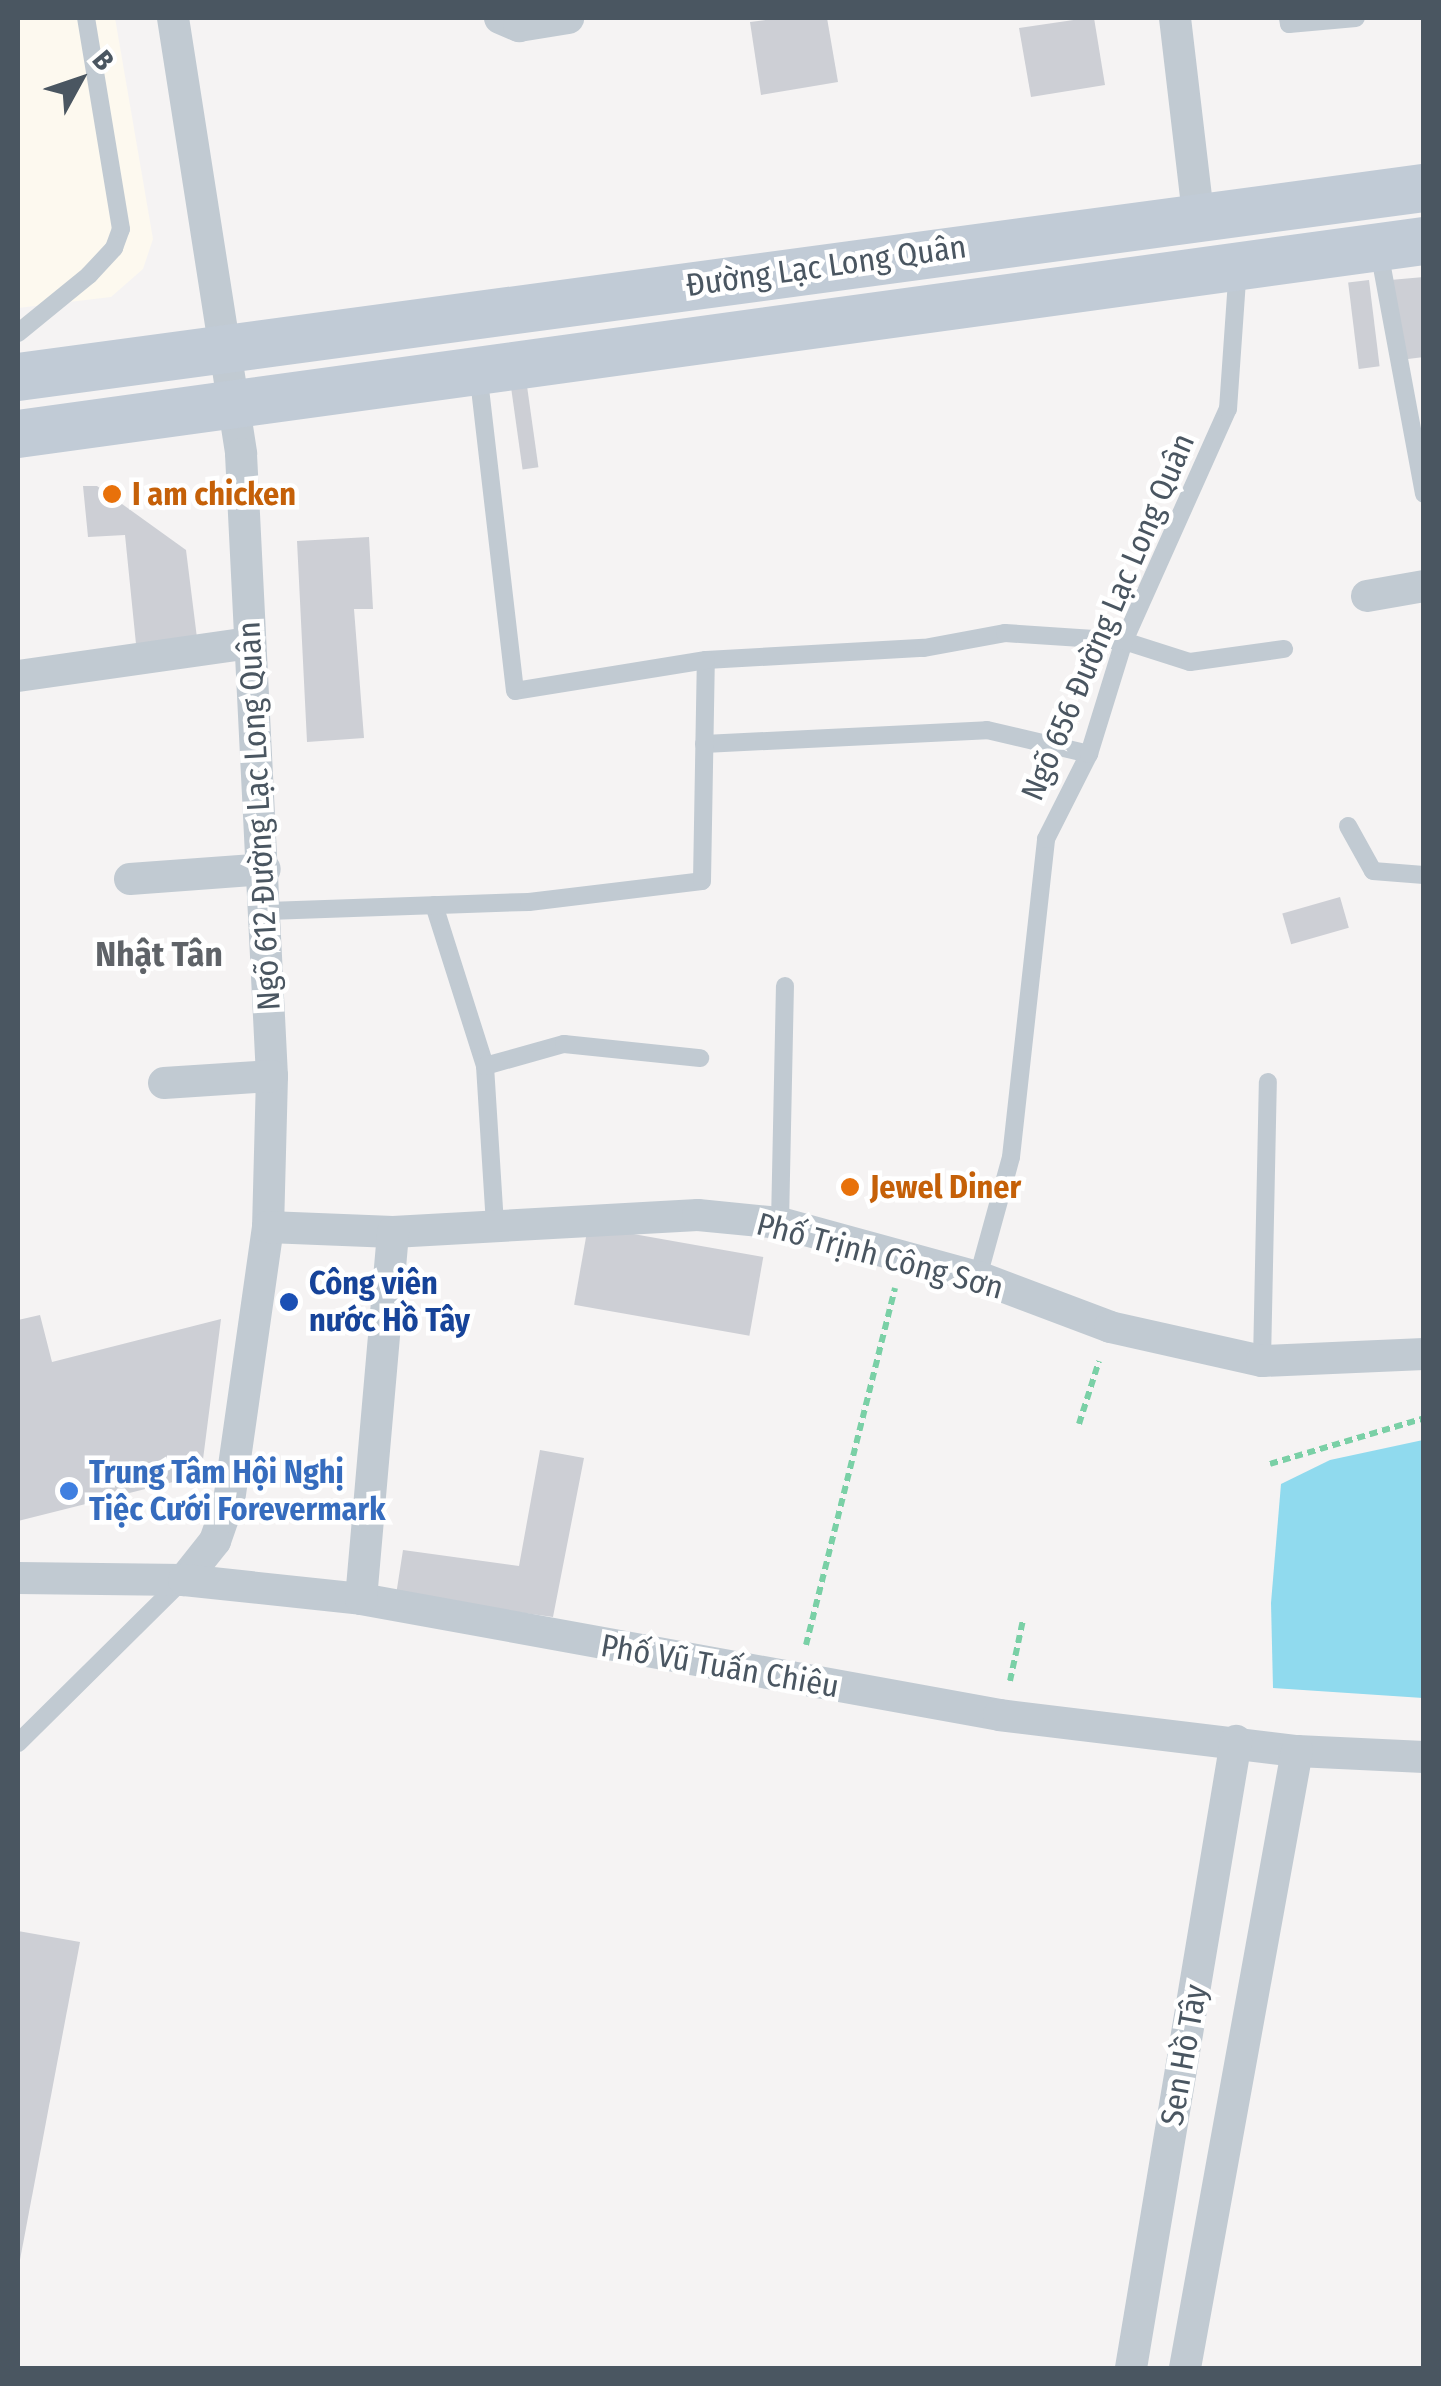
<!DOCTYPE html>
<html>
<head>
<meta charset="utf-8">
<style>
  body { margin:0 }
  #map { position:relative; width:1441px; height:2386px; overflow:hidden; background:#f5f3f3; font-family:"Fira Sans Condensed",sans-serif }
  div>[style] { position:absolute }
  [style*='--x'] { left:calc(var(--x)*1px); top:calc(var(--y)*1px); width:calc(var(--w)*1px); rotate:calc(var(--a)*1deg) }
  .commercial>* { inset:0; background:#fdf9ef }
  .water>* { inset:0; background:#90daee }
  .building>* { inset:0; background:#cdcfd5; transform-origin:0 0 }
  .path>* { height:6px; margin-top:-3px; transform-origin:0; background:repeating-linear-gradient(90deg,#7ad0a6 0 8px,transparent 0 13px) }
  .service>* { height:18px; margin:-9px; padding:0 9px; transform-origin:9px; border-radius:9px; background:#c1cad2 }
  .minor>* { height:32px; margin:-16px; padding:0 16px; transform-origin:16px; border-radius:16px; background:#c1cad2 }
  .secondary>* { height:48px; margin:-24px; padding:0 24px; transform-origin:24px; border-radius:24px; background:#c1cbd6 }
  .dots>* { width:28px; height:28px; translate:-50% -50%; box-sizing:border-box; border:5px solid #fff; border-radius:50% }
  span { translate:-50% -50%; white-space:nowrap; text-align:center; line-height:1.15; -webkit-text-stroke:9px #fff; paint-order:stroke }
  .street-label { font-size:32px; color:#4a5661 }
  .food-label { font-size:32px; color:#c56008; font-weight:700 }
  .left { translate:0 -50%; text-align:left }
  .transit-label { font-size:32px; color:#164399; font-weight:700 }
  .shop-label { font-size:32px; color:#366cbe; font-weight:700 }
  .neighbourhood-label { font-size:35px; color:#5f6368; font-weight:700 }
  .frame { position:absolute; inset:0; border:20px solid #4a5661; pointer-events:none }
  .north { position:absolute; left:30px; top:30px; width:100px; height:100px; -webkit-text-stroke:8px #fff; paint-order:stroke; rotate:50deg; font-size:28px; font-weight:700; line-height:40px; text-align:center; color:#4a5661 }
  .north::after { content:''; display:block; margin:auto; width:35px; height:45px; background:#4a5661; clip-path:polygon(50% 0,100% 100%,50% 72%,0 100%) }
</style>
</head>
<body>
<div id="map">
  <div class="commercial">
    <div style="clip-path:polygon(18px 18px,115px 18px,153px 239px,143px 269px,111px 297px,18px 308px)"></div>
  </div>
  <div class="water">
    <div style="clip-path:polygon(1423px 1440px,1423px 1698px,1273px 1688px,1271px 1603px,1281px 1484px,1330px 1460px)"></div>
  </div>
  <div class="building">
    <div style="clip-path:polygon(780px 18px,827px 18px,838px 82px,761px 95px,750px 22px)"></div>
    <div style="clip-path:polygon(1087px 18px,1094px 18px,1105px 85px,1031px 97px,1019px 28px)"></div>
    <div style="clip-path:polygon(1424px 277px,1424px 357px,1400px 360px,1390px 280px)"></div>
    <div style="left:1369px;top:280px;width:87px;height:21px;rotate:83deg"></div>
    <div style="left:527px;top:386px;width:82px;height:16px;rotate:82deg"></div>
    <div style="clip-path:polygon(83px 486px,97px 486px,186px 550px,198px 646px,137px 654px,125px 535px,88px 537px)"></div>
    <div style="clip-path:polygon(369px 537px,373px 609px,354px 609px,364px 738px,307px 742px,297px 541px)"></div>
    <div style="left:1340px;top:897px;width:32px;height:60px;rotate:74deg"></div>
    <div style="left:588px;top:1226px;width:178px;height:80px;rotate:10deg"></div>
    <div style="clip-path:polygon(40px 1315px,52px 1362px,221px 1319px,201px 1475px,18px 1521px,18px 1320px)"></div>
    <div style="clip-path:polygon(540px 1450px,584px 1458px,553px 1617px,396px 1595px,403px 1550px,519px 1566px)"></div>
    <div style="clip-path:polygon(18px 1931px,80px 1942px,19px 2265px,18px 2265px)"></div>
  </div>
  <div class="path">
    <div style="--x:1079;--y:1424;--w:66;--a:-72.4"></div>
    <div style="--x:1270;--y:1464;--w:161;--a:-16.6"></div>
    <div style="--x:806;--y:1645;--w:368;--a:-76"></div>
    <div style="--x:1010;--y:1681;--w:62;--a:-78"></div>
  </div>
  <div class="service">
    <div style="--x:1288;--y:18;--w:6;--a:81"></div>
    <div style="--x:1289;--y:24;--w:67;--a:-5.1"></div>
    <div style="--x:1379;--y:251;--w:247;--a:79.5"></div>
    <div style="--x:18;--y:333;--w:92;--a:-39.2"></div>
    <div style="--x:89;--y:275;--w:37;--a:-47"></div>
    <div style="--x:114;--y:248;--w:20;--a:-70"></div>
    <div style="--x:121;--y:229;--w:214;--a:-99.4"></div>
    <div style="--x:706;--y:660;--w:218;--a:-3.2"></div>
    <div style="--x:924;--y:648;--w:82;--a:-10.5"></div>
    <div style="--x:1005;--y:633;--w:119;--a:3.8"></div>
    <div style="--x:1124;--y:641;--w:69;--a:17.7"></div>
    <div style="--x:1190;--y:662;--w:95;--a:-7.9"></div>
    <div style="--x:704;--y:744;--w:283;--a:-2.8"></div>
    <div style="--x:987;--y:730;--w:105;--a:13.2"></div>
    <div style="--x:1348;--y:826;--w:51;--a:60.9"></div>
    <div style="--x:1373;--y:871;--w:51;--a:4.5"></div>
    <div style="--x:434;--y:905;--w:169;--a:72.4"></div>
    <div style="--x:485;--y:1066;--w:159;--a:86.4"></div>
    <div style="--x:268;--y:911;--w:261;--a:-2"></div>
    <div style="--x:529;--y:902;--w:174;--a:-6.9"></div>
    <div style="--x:702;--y:881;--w:221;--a:-89"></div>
    <div style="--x:706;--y:660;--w:193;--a:170.8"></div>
    <div style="--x:515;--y:691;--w:323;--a:-96.6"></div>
    <div style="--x:485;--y:1066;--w:82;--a:-15.6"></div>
    <div style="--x:564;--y:1044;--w:137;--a:5.9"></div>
    <div style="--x:780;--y:1223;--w:237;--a:-88.8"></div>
    <div style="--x:978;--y:1277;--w:124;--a:-74.6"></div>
    <div style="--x:1011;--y:1157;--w:320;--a:-83.7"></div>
    <div style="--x:1046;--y:839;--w:95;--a:-63.2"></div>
    <div style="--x:1089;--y:754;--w:118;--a:-72.8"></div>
    <div style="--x:1124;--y:641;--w:254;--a:-65.9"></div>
    <div style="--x:1228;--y:409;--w:142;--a:-86"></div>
    <div style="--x:1262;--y:1361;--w:279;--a:-88.8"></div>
    <div style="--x:18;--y:1743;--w:232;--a:-44.7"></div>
  </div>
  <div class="minor">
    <div style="--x:173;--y:18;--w:441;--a:81.1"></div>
    <div style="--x:241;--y:454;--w:623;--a:87.15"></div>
    <div style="--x:272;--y:1076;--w:151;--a:91.5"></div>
    <div style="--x:268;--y:1227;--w:277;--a:98.1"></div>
    <div style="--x:229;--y:1501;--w:42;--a:109.3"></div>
    <div style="--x:215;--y:1541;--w:50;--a:128.5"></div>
    <div style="--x:500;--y:18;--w:21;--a:23"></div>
    <div style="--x:519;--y:26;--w:50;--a:-9.3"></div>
    <div style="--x:1175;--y:18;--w:198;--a:83.3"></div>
    <div style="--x:1367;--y:596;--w:58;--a:-10"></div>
    <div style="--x:18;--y:676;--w:233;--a:-8.1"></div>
    <div style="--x:130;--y:879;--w:135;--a:-4.2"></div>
    <div style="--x:164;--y:1083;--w:108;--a:-3.7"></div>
    <div style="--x:268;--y:1227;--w:125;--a:2.3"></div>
    <div style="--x:393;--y:1232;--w:305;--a:-3.2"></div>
    <div style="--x:698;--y:1215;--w:82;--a:5.6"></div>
    <div style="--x:780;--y:1223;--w:205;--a:15.3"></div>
    <div style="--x:978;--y:1277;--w:141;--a:20.7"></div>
    <div style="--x:1110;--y:1327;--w:156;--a:12.6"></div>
    <div style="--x:1262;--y:1361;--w:162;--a:-2.5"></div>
    <div style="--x:18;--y:1578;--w:166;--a:0.7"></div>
    <div style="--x:184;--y:1580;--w:178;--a:6.1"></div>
    <div style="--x:361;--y:1599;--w:648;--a:10.3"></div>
    <div style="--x:999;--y:1715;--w:300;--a:6.9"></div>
    <div style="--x:1297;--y:1751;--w:127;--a:2.7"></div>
    <div style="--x:361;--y:1599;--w:368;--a:-85"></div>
    <div style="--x:1131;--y:2368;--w:636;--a:-80.49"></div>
    <div style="--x:1185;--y:2368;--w:627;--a:-79.71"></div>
  </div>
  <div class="secondary">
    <div style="--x:18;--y:377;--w:1419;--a:-7.66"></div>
    <div style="--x:18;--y:434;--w:1419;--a:-7.82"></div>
  </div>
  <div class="dots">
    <div style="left:112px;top:494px;background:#e8710a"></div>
    <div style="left:850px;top:1187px;background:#e8710a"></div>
    <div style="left:289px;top:1302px;background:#1a4fb4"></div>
    <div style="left:69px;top:1491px;background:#3f7fe0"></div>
  </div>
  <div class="street-label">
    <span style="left:826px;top:266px;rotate:-8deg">Đường Lạc Long Quân</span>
    <span style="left:1108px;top:617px;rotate:-67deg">Ngõ 656 Đường Lạc Long Quân</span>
    <span style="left:259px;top:816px;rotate:-93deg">Ngõ 612 Đường Lạc Long Quân</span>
    <span style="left:880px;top:1256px;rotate:15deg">Phố Trịnh Công Sơn</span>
    <span style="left:720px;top:1666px;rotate:10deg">Phố Vũ Tuấn Chiêu</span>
    <span style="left:1184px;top:2055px;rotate:-80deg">Sen Hồ Tây</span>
  </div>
  <div class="food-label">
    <span class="left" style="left:132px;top:494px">I am chicken</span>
    <span class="left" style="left:870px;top:1187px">Jewel Diner</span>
  </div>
  <div class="transit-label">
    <span class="left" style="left:309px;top:1302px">Công viên<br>nước Hồ Tây</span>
  </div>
  <div class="shop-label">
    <span class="left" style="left:89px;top:1491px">Trung Tâm Hội Nghị<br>Tiệc Cưới Forevermark</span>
  </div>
  <div class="neighbourhood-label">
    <span style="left:159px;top:954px">Nhật Tân</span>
  </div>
  <div class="frame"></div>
  <div class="north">B</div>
</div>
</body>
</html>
